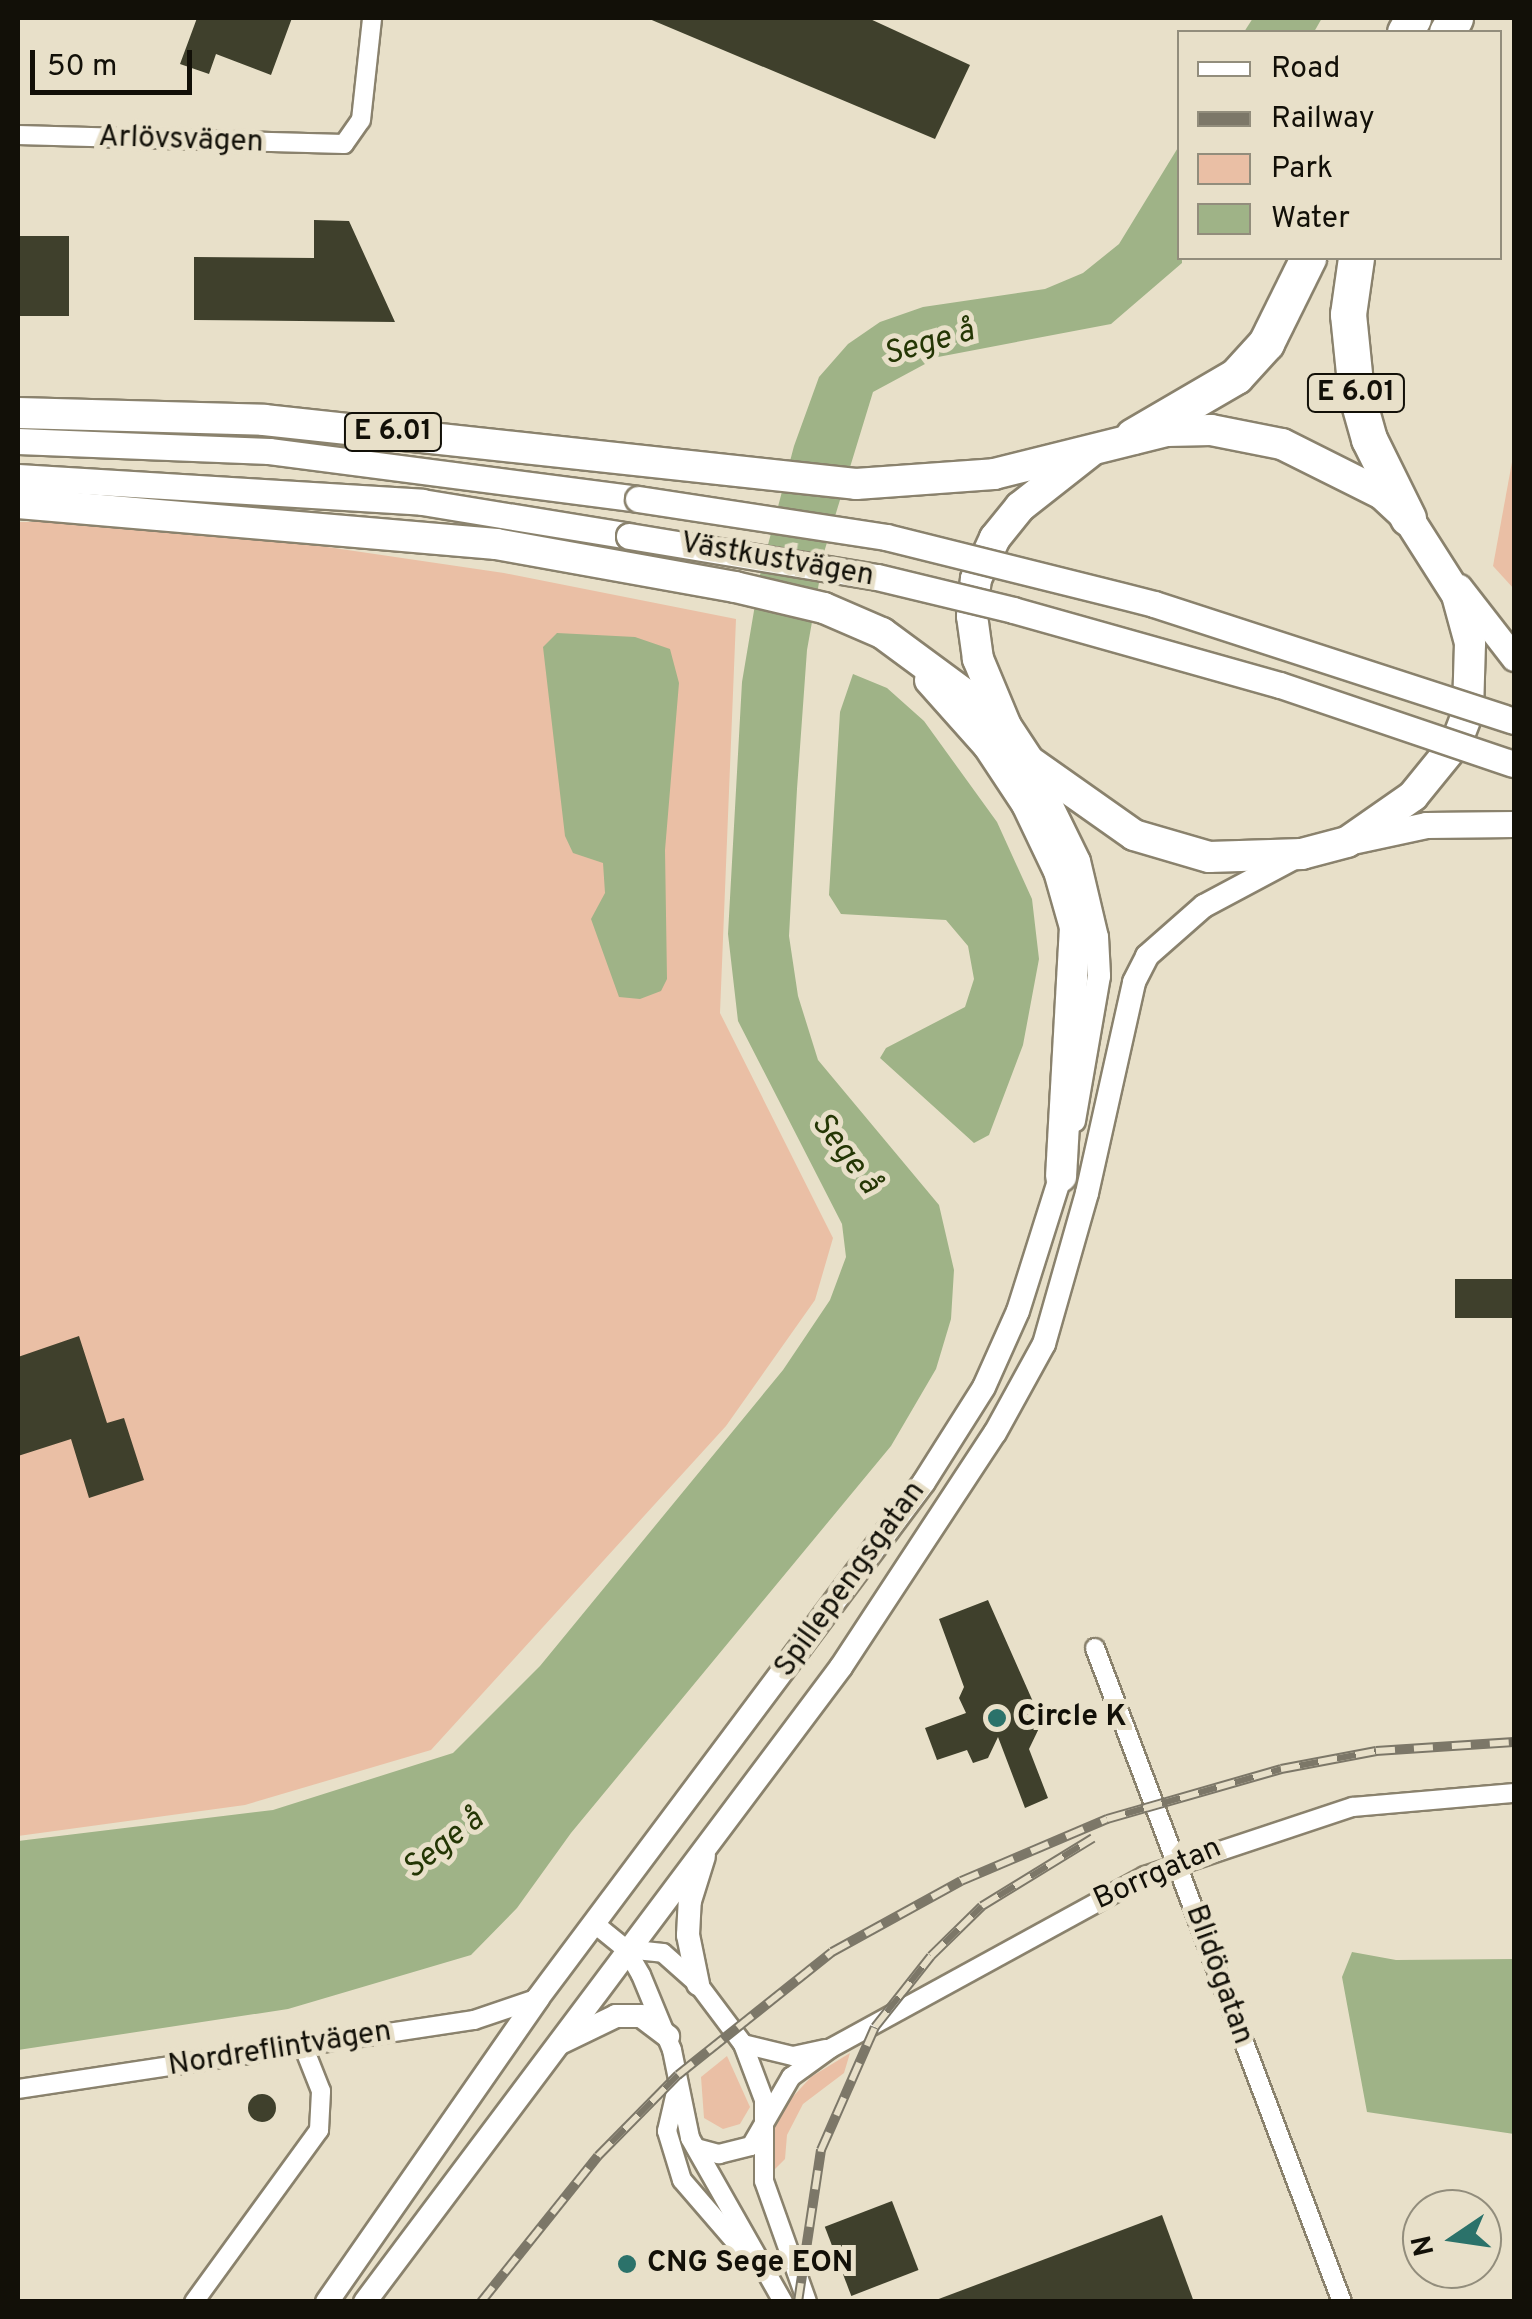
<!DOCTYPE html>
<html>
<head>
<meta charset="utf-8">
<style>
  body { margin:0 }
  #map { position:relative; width:1532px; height:2319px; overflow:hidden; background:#e8e0c9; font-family:Overpass,sans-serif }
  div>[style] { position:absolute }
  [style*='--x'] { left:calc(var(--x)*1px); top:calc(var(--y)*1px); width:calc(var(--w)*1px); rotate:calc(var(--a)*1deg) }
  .green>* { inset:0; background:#eabfa5 }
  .water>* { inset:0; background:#9fb387 }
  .building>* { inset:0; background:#3f402c; transform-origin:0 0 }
  .round { border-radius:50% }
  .roads { filter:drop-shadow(2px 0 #8a826d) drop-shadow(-2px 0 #8a826d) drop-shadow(0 2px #8a826d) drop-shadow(0 -2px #8a826d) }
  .minor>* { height:18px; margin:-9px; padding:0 9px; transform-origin:9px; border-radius:9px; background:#fff }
  .tertiary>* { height:22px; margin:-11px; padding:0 11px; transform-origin:11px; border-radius:11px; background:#fff }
  .secondary>* { height:25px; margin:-12.5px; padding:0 12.5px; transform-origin:12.5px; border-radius:12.5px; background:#fff }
  .trunk>* { height:30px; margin:-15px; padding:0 15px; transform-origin:15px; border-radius:15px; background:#fff }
  .motorway>* { height:35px; margin:-17.5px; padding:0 17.5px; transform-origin:17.5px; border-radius:17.5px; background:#fff }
  .rail>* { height:10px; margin-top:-5px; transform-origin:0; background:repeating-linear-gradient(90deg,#e8e0c9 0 19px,#7c7768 0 38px); box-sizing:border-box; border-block:2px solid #7c7768 }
  .bridges { filter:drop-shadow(2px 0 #8a826d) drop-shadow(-2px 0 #8a826d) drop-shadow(0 2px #8a826d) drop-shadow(0 -2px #8a826d) }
  .secondary-bridge>* { height:25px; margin:-12.5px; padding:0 12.5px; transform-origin:12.5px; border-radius:12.5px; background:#fff }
  .dots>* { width:28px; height:28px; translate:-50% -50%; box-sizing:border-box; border:5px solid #e8e0c9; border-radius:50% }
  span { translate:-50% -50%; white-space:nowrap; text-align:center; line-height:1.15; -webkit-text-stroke:10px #e8e0c9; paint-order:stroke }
  .shield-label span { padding:2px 8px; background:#e8e0c9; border:2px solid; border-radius:8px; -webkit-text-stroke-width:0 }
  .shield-label { font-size:28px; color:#121008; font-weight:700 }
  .street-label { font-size:30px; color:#121008 }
  .poi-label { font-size:30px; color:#121008; font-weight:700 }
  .left { translate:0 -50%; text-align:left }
  .water-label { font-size:32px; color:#243604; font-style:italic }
  .frame { position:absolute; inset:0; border:20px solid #121008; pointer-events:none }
  .legend { position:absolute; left:1177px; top:30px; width:325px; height:230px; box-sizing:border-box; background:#e8e0c9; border:2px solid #928d7c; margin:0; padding:12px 18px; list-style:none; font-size:30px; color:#121008 }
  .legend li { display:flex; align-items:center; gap:20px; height:50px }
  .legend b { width:50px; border:2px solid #928d7c }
  .north { position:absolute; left:1402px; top:2189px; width:100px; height:100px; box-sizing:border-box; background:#e8e0c9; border:2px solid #928d7c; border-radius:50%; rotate:257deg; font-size:28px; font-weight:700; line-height:40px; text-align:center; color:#121008 }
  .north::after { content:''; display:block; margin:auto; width:35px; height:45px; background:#2b726a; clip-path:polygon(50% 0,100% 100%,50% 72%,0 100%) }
  .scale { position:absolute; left:30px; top:50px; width:162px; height:45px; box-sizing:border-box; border:5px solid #121008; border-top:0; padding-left:12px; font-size:30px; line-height:35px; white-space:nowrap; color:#121008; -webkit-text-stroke:8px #e8e0c9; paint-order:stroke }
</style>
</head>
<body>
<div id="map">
  <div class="green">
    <div style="clip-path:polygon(1514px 451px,1514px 589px,1493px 566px)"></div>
    <div style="clip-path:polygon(18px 522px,158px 522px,504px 573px,736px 619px,720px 1013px,833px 1238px,815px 1300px,726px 1426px,431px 1750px,245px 1805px,18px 1836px)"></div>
    <div style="clip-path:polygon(850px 2053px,844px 2073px,803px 2104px,787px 2135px,785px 2159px,773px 2171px,775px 2127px,788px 2102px,811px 2077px)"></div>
    <div style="clip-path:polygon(727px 2056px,750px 2107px,740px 2124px,723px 2129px,704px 2118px,701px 2077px)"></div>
  </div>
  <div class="water">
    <div style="clip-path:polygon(1253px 18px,1322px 18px,1314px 32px,1244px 32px)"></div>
    <div style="clip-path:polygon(1179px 146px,1182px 263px,1111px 324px,938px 357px,873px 392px,825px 549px,807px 650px,797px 789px,789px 936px,798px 996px,818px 1060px,939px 1205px,954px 1270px,951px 1319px,936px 1369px,891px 1446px,571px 1833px,517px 1908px,471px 1955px,288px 2009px,18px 2050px,18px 1841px,273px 1810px,453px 1753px,540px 1666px,783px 1370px,830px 1300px,846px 1257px,842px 1224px,738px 1021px,728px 934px,742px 682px,760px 575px,794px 446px,819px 377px,848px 344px,880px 322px,923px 307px,1045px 289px,1083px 273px,1119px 244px)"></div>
    <div style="clip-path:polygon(557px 633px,635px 637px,670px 649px,679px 683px,665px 850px,667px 979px,661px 991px,640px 999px,619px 997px,591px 919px,605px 893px,603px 863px,573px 853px,565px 836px,543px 647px)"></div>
    <div style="clip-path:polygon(853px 674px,887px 688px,924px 721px,997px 822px,1032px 899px,1039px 959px,1023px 1045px,989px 1135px,974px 1143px,880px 1058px,886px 1048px,965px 1007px,974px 979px,968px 946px,946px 920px,841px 914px,829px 895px,840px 712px)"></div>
    <div style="clip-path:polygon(1352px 1952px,1396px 1960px,1514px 1959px,1514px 2134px,1367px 2112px,1342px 1977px)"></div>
  </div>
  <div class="building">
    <div style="clip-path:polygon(197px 18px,292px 18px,271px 75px,216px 54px,209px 74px,180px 64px)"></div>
    <div style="clip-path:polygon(647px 18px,868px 18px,970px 65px,935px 139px)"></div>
    <div style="clip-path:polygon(314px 220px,349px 221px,395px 322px,194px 320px,194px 257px,314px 258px)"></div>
    <div style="left:69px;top:236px;width:80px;height:51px;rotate:90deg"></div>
    <div style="left:1455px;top:1279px;width:59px;height:39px"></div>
    <div style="clip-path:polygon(79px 1336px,107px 1423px,124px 1418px,144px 1480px,89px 1498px,71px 1439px,18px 1456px,18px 1357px)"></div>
    <div style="clip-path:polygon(988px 1600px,1042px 1722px,1029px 1749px,1048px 1798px,1025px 1808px,998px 1737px,988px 1758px,973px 1763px,967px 1750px,937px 1760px,925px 1728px,966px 1713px,959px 1698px,964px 1687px,939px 1619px)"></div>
    <div class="round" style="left:248px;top:2094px;width:28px;height:28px"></div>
    <div style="left:892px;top:2201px;width:74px;height:72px;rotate:69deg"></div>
    <div style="clip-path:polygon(1162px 2215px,1194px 2302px,936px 2302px,936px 2300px)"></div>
  </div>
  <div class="roads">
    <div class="minor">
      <div style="--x:18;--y:135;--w:326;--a:1.6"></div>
      <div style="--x:344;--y:144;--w:29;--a:-55"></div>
      <div style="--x:361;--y:120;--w:103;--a:-83.8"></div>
      <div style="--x:1095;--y:1648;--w:699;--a:69.31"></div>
      <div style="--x:595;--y:1924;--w:40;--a:39"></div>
      <div style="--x:626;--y:1949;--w:30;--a:60"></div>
      <div style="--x:641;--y:1975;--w:81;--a:67.5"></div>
      <div style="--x:672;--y:2050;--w:90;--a:78.4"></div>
      <div style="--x:690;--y:2138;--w:189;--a:60.4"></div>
      <div style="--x:626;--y:1949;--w:37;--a:6"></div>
      <div style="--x:663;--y:1953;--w:47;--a:41.5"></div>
      <div style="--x:698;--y:1984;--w:75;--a:53.1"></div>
      <div style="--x:743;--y:2044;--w:60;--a:69.4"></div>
      <div style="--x:764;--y:2100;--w:81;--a:90"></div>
      <div style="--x:764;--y:2181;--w:128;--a:70.4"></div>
      <div style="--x:743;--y:2044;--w:51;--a:13.5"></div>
      <div style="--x:793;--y:2056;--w:33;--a:-12"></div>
      <div style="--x:18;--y:2089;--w:461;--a:-8.6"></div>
      <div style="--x:474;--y:2020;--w:62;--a:-18.7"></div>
      <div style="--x:676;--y:2092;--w:40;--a:103"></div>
      <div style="--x:667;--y:2131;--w:51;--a:73"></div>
      <div style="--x:682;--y:2180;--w:107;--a:49.2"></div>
      <div style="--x:696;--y:2148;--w:24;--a:15"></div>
      <div style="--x:719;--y:2154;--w:33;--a:-14"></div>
      <div style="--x:751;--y:2146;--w:80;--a:-59.9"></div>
      <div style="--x:791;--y:2077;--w:49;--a:-35.9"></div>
      <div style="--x:831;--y:2048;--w:358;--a:-28.7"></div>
      <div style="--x:1145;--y:1876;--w:219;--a:-18.4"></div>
      <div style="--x:1353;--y:1807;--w:162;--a:-5"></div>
      <div style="--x:194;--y:2302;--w:213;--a:-54"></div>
      <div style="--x:319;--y:2130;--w:39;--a:-87"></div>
      <div style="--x:321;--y:2091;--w:46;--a:-111.6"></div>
    </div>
    <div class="tertiary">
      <div style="--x:1034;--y:769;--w:102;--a:63.9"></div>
      <div style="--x:1079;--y:861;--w:78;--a:76.7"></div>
      <div style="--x:1097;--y:937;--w:39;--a:87"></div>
      <div style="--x:1099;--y:976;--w:147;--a:99.8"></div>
      <div style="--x:698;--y:1984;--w:50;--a:-101.5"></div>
      <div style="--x:688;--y:1935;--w:34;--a:-87"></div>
      <div style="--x:690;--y:1901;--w:47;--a:-72.7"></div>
      <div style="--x:560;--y:2043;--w:62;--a:-25.7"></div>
      <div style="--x:616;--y:2016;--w:25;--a:0"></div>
      <div style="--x:641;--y:2016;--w:34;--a:37"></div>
      <div style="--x:327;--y:2302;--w:370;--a:-55.2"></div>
      <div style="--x:538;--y:1998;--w:644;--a:-53.2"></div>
      <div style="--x:924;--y:1482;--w:112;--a:-57.7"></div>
      <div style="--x:984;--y:1387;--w:83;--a:-65.9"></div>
      <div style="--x:1018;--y:1311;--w:156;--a:-72.5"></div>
      <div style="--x:365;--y:2302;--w:794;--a:-53.14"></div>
      <div style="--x:841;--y:1667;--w:280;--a:-56.7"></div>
      <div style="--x:995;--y:1433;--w:102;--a:-61.2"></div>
      <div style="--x:1044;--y:1344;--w:157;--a:-74.1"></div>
      <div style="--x:1087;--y:1193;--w:216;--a:-77.4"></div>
      <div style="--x:1134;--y:982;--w:29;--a:-63"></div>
      <div style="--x:1147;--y:956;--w:76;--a:-41.3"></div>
      <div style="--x:1204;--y:906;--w:102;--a:-28.1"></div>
    </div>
    <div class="secondary">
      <div style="--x:18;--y:441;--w:251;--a:2.3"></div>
      <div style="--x:269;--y:451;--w:372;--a:7.4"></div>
      <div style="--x:18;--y:477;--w:405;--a:3.5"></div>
      <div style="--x:422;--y:502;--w:210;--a:9.3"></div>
      <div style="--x:1459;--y:587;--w:90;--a:52.2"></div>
      <div style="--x:1352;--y:841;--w:76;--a:-12.2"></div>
      <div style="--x:1426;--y:825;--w:88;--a:-0.7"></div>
    </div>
    <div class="trunk">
      <div style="--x:18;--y:413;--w:246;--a:1.6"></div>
      <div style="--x:264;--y:420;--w:595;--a:6.17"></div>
      <div style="--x:856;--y:484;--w:138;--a:-4.1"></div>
      <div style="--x:994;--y:474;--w:178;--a:-14"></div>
      <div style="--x:1167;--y:431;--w:44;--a:-1.3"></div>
      <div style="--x:1211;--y:430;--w:72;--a:11.2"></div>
      <div style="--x:1282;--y:444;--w:112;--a:26.6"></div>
      <div style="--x:1382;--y:494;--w:35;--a:43"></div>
      <div style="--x:1408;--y:518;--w:91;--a:57.5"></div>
      <div style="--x:1457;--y:595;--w:50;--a:74.8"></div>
      <div style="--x:1470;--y:643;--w:69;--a:91.7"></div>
      <div style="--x:1468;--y:712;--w:33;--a:111"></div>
      <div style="--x:1456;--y:743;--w:68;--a:129.1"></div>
      <div style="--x:1413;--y:796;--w:80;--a:145.1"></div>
      <div style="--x:1347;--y:842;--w:47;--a:165.1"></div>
      <div style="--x:1302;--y:854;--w:93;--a:178.2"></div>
      <div style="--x:1209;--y:857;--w:78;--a:-163.7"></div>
      <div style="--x:1134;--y:835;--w:128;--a:-144.8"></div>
      <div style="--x:1029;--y:761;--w:42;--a:-123.3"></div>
      <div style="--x:1006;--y:726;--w:73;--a:-112.7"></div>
      <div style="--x:978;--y:659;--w:43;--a:-97.9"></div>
      <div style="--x:972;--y:616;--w:37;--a:-84"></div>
      <div style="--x:976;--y:579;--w:45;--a:-65.1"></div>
      <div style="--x:995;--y:538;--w:40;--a:-51"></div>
      <div style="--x:1020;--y:507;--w:89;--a:-38.2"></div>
      <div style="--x:18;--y:503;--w:480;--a:4.9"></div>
      <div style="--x:496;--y:544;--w:243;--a:10.2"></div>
      <div style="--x:735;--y:587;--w:91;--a:13.3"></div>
      <div style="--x:824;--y:608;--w:63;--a:23.3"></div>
      <div style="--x:882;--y:633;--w:142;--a:36.4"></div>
      <div style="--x:930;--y:680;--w:87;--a:48.3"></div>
      <div style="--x:988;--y:745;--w:71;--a:56.5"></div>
      <div style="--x:1027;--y:804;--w:74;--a:64.5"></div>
      <div style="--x:1059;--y:871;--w:58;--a:74.1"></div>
      <div style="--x:1075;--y:927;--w:250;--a:93.2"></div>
    </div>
    <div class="motorway">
      <div style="--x:1405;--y:32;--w:16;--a:-60"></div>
      <div style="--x:1447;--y:32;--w:16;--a:-60"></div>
      <div style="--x:1356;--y:258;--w:57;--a:98.1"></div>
      <div style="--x:1348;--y:314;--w:79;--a:84.2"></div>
      <div style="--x:1356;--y:393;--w:48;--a:74.2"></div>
      <div style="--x:1369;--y:439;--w:88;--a:63.7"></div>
      <div style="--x:1133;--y:436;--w:119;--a:-30.2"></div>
      <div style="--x:1236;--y:376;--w:45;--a:-47.7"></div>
      <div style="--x:1266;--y:343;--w:95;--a:-63.7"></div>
    </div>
  </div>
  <div class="rail">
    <div style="--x:481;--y:2302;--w:187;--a:-51.3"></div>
    <div style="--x:598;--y:2156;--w:114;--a:-45.4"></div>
    <div style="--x:678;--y:2075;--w:197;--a:-38.6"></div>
    <div style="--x:832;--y:1952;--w:147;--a:-28.8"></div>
    <div style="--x:961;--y:1881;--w:159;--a:-23"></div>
    <div style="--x:1107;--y:1819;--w:181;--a:-16"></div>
    <div style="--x:1281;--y:1769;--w:97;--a:-10.7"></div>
    <div style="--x:1376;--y:1751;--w:138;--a:-3.7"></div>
    <div style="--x:798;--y:2302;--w:154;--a:-81.4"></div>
    <div style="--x:821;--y:2150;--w:134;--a:-66.3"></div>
    <div style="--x:875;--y:2027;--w:90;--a:-51.7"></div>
    <div style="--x:931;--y:1956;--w:71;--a:-44.4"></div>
    <div style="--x:982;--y:1906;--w:130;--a:-31.5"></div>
  </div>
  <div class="bridges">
    <div class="secondary-bridge">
      <div style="--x:638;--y:499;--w:251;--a:8.7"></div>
      <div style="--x:886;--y:537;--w:276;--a:14"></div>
      <div style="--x:1154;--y:604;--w:379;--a:18"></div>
      <div style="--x:629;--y:536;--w:251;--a:9.4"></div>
      <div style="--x:877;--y:577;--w:140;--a:13.6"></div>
      <div style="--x:1013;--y:610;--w:277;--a:15.7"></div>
      <div style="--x:1280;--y:685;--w:247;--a:18.7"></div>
    </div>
  </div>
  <div class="dots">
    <div style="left:997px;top:1718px;background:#2b726a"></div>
    <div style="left:627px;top:2264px;background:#2b726a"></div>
  </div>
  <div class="shield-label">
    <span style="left:1356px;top:393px">E 6.01</span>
    <span style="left:393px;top:432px">E 6.01</span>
  </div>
  <div class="street-label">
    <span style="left:181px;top:141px;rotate:2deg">Arlövsvägen</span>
    <span style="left:777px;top:561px;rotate:10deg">Västkustvägen</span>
    <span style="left:851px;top:1580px;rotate:-54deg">Spillepengsgatan</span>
    <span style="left:1158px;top:1875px;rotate:-24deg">Borrgatan</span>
    <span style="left:1218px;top:1975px;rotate:70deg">Blidögatan</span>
    <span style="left:280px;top:2050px;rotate:-9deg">Nordreflintvägen</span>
  </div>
  <div class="poi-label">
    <span class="left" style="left:1017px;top:1718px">Circle K</span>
    <span class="left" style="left:647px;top:2264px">CNG Sege EON</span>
  </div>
  <div class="water-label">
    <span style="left:929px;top:344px;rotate:-16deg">Sege å</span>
    <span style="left:845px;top:1154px;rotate:53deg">Sege å</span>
    <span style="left:444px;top:1845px;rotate:-38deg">Sege å</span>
  </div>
  <div class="frame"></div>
  <ul class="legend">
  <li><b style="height:12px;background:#fff"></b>Road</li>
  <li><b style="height:12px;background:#7c7768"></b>Railway</li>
  <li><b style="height:28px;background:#eabfa5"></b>Park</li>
  <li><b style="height:28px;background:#9fb387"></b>Water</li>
  </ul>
  <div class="north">N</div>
  <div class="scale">50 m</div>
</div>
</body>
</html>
